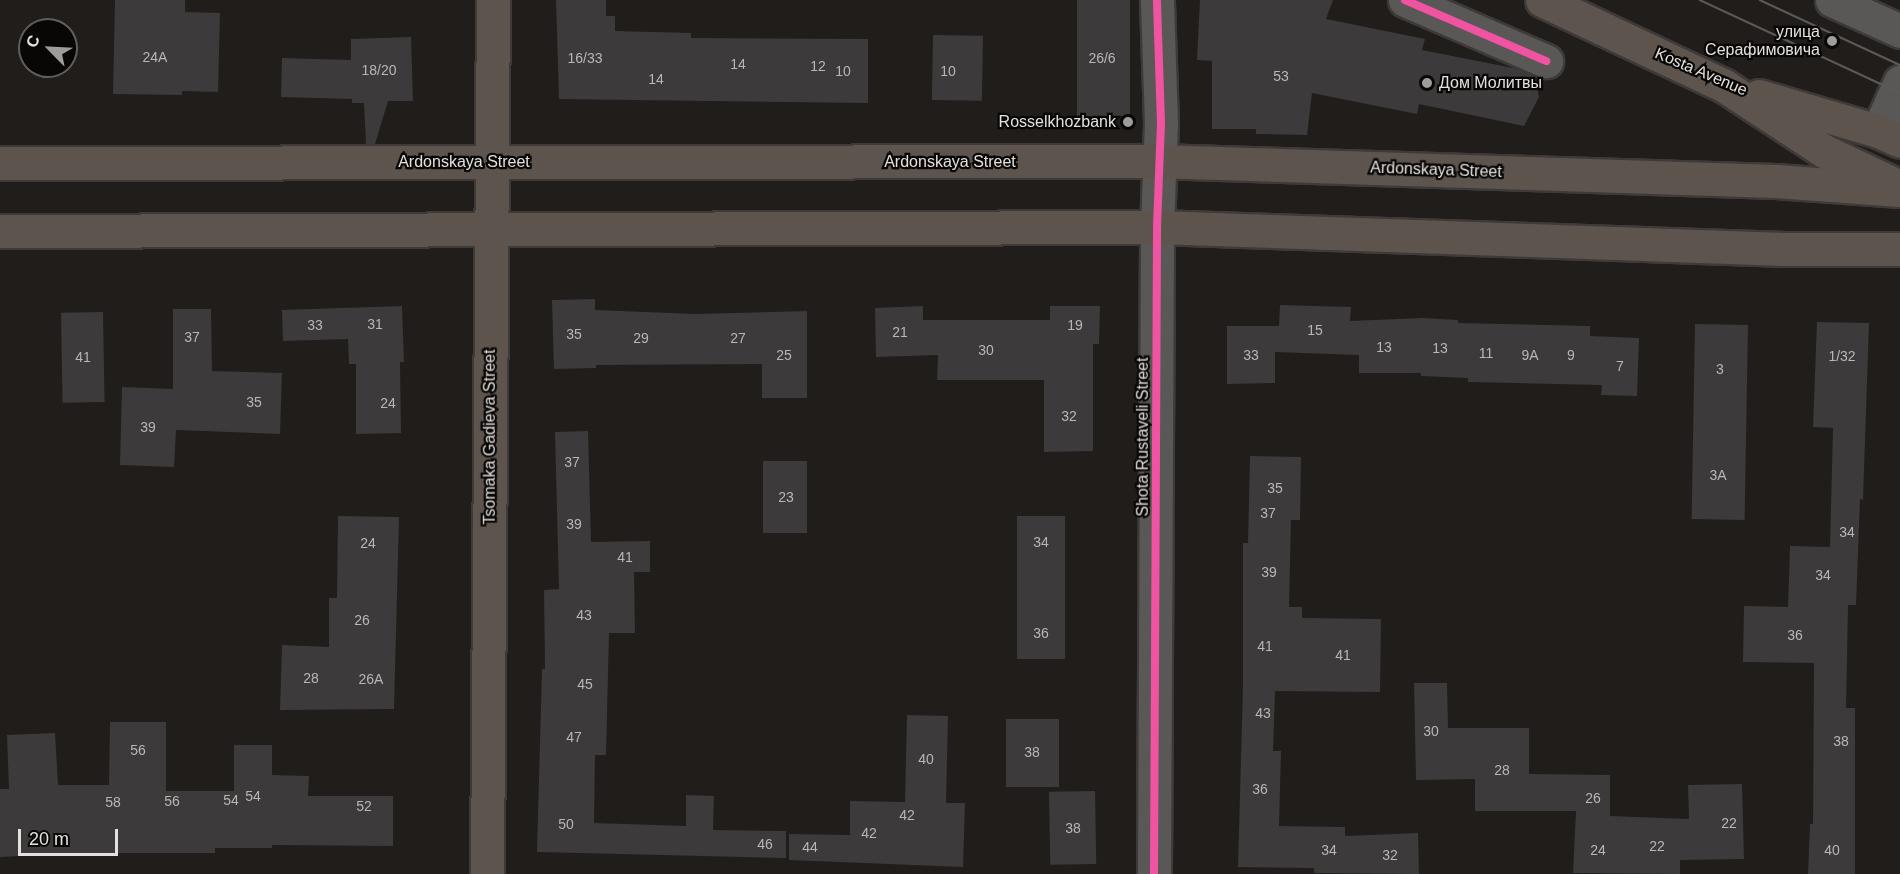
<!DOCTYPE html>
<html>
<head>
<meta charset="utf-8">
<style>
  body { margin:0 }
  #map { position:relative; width:1900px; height:874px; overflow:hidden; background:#201d1b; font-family:Helvetica,sans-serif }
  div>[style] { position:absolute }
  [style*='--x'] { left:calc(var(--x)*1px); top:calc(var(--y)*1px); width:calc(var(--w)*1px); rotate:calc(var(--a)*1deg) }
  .building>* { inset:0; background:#3c3a3b; transform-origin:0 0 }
  .roads { filter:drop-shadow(2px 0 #3d3a39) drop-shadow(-2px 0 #3d3a39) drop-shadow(0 2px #3d3a39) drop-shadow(0 -2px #3d3a39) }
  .minor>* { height:33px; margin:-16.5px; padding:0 16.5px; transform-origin:16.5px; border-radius:16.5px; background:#5a5856 }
  .major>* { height:33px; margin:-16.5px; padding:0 16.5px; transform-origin:16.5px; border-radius:16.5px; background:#5d544e }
  .tram>* { height:1.5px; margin:-0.75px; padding:0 0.75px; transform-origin:0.75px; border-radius:0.75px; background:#5c5a59 }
  .cycleway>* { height:8px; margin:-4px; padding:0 4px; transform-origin:4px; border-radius:4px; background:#f153a3 }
  .dots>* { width:16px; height:16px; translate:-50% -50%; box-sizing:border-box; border:3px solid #090706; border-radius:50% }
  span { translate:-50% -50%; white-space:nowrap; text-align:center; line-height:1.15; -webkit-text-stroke:4.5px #090706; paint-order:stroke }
  .number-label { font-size:14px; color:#b9b6b5 }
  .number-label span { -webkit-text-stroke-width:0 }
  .poi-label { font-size:16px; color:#e3e0de }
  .right { translate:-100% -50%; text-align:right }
  .left { translate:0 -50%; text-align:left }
  .street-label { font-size:16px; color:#e3e0de }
  .north { position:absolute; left:18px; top:18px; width:60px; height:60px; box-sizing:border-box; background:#090706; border:2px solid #605e5c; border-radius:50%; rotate:294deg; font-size:16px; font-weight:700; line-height:24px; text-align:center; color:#e3e0de }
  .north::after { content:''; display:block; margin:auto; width:21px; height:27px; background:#9f9c9a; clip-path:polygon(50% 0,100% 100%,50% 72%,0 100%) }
  .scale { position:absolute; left:18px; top:829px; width:100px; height:27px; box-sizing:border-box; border:3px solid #e3e0de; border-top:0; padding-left:8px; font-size:18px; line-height:21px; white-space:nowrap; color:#e3e0de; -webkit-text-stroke:4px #090706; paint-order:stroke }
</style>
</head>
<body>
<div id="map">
  <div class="building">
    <div style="clip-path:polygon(115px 0,185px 0,185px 12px,220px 13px,218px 92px,182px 91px,182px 95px,113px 94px)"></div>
    <div style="clip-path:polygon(556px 0,606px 0,606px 16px,615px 16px,615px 31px,691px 33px,691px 38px,868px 39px,868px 103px,559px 99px)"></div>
    <div style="left:1077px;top:0;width:53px;height:116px"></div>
    <div style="clip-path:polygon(1200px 0,1333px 0,1326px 19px,1425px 39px,1422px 50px,1518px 69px,1535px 77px,1539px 97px,1524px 126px,1419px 104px,1417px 114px,1312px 93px,1307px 135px,1256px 134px,1256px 129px,1212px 129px,1212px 61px,1197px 60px)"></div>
    <div style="left:933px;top:35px;width:50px;height:65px;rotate:1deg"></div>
    <div style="clip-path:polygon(411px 37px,413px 101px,388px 101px,375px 144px,366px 144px,364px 103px,352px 103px,352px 99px,281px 97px,282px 58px,351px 60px,351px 39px)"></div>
    <div style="clip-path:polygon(595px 299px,595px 310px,695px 314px,807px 311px,807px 398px,762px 398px,762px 364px,596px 365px,596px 368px,554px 369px,552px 300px)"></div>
    <div style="clip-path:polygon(1280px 305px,1351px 307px,1350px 321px,1423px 318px,1458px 320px,1458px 323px,1590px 326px,1590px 336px,1639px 338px,1637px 396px,1601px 395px,1602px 385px,1468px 382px,1468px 378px,1421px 376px,1421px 373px,1359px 373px,1359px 355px,1275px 352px,1275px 383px,1227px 384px,1227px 326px,1279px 326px)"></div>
    <div style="clip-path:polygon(402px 306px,404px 362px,400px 362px,401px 433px,356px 434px,356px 364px,349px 364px,348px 339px,283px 341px,282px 310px)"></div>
    <div style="clip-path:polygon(923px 306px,923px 320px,1050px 320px,1050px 306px,1100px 306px,1099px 344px,1093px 344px,1093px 451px,1044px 452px,1044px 380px,937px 380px,938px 355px,876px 357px,875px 308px)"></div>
    <div style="clip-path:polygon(173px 309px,211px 309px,212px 371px,282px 373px,280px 434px,176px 430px,174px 467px,120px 465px,122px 387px,173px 389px)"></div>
    <div style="left:103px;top:312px;width:90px;height:42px;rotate:89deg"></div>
    <div style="clip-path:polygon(1817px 322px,1869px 323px,1863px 500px,1860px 499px,1856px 605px,1848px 605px,1846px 708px,1855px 708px,1855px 874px,1808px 874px,1810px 824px,1813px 824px,1814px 663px,1743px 662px,1744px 606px,1788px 607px,1790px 546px,1830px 547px,1833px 428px,1813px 427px)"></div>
    <div style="left:1695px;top:324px;width:53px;height:195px;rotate:1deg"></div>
    <div style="clip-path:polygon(588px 431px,591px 542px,650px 541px,650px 572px,634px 572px,635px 633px,609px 633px,606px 755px,595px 755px,594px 823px,686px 826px,686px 795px,714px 796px,713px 830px,786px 831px,786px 858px,537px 852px,542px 669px,545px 669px,544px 590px,559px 589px,555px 432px)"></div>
    <div style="clip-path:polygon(1250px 456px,1301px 457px,1300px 520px,1291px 520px,1289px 607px,1302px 607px,1302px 618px,1381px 619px,1380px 692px,1275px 691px,1273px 751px,1281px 751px,1279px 826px,1345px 827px,1345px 836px,1418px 833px,1419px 874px,1314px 873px,1314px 868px,1238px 867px,1243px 686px,1243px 543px,1248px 543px)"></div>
    <div style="left:763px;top:461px;width:44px;height:72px"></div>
    <div style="clip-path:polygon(338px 516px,399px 517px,394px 709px,280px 710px,282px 645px,329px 647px,329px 598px,337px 598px)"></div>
    <div style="left:1017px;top:516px;width:48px;height:143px"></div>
    <div style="clip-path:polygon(1414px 683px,1447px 683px,1448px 728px,1529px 728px,1529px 774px,1610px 775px,1610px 816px,1689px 819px,1688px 785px,1742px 784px,1744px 859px,1680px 860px,1680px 874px,1573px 873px,1576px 811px,1475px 811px,1475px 779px,1416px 780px)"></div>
    <div style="clip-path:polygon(907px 715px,948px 716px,946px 803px,965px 803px,963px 867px,789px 860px,789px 834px,850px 835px,850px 801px,905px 802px)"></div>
    <div style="left:1006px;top:719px;width:53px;height:68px"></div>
    <div style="clip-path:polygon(110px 722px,166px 722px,166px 791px,234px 791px,234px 745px,272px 745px,272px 775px,309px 776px,308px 796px,393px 796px,393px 846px,272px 845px,272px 848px,215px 848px,215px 853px,81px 853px,0 857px,0 789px,9px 789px,7px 735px,55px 733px,58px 785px,109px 785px)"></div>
    <div style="left:1095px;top:791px;width:73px;height:46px;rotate:89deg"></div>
  </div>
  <div class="roads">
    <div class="minor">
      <div style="--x:1405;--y:0;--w:154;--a:23.4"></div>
      <div style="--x:1832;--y:0;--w:75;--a:24.5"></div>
      <div style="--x:1878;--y:131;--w:54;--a:-65.8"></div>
      <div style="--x:1154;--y:874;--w:647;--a:-89.73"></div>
      <div style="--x:1157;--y:227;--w:104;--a:-87.8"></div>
      <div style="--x:1161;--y:123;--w:123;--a:-91.9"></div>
    </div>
    <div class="major">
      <div style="--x:1542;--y:0;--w:200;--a:25.2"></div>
      <div style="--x:1723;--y:85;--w:121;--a:33.2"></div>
      <div style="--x:1824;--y:151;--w:73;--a:25.2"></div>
      <div style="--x:1759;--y:96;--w:124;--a:16.4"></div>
      <div style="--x:1878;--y:131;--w:24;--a:24"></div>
      <div style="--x:0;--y:163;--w:1158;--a:-0.1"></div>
      <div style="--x:1158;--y:161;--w:618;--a:1.85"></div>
      <div style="--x:1776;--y:181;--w:124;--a:4.2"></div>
      <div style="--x:0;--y:231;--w:1157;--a:-0.2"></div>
      <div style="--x:1157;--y:227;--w:628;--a:2.01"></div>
      <div style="--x:1785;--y:249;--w:115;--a:0"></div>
      <div style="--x:487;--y:874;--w:874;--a:-89.61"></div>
    </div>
  </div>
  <div class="tram">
    <div style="--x:1700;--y:0;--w:221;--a:24.9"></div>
    <div style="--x:1760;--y:0;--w:154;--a:24.9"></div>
  </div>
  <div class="cycleway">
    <div style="--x:1405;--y:0;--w:154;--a:23.4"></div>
    <div style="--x:1154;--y:874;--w:647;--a:-89.73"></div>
    <div style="--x:1157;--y:227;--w:104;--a:-87.8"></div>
    <div style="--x:1161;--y:123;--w:123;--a:-91.9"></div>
  </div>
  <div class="dots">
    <div style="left:1832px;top:41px;background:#9f9c9a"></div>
    <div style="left:1427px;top:83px;background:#9f9c9a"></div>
    <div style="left:1128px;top:122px;background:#9f9c9a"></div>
  </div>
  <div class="number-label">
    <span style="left:155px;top:57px">24А</span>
    <span style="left:585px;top:58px">16/33</span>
    <span style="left:1102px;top:58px">26/6</span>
    <span style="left:738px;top:64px">14</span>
    <span style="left:818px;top:66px">12</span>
    <span style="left:379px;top:70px">18/20</span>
    <span style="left:843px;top:71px">10</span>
    <span style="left:948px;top:71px">10</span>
    <span style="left:1281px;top:76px">53</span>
    <span style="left:656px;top:79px">14</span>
    <span style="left:375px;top:324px">31</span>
    <span style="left:315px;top:325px">33</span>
    <span style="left:1075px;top:325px">19</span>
    <span style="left:1315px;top:330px">15</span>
    <span style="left:900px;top:332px">21</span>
    <span style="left:574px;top:334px">35</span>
    <span style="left:192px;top:337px">37</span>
    <span style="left:641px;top:338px">29</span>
    <span style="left:738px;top:338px">27</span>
    <span style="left:1384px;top:347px">13</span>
    <span style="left:1440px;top:348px">13</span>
    <span style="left:986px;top:350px">30</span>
    <span style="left:1486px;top:353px">11</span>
    <span style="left:784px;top:355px">25</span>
    <span style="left:1251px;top:355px">33</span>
    <span style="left:1530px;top:355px">9А</span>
    <span style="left:1571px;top:355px">9</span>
    <span style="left:1842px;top:356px">1/32</span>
    <span style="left:83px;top:357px">41</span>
    <span style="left:1620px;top:366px">7</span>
    <span style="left:1720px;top:369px">3</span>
    <span style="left:254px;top:402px">35</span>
    <span style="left:388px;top:403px">24</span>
    <span style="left:1069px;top:416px">32</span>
    <span style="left:148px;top:427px">39</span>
    <span style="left:572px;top:462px">37</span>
    <span style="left:1718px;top:475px">3А</span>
    <span style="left:1275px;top:488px">35</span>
    <span style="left:786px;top:497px">23</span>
    <span style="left:1268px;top:513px">37</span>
    <span style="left:574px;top:524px">39</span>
    <span style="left:1847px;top:532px">34</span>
    <span style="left:1041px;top:542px">34</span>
    <span style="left:368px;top:543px">24</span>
    <span style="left:625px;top:557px">41</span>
    <span style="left:1269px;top:572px">39</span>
    <span style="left:1823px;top:575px">34</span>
    <span style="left:584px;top:615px">43</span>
    <span style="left:362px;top:620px">26</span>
    <span style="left:1041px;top:633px">36</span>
    <span style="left:1795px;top:635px">36</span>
    <span style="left:1265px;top:646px">41</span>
    <span style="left:1343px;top:655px">41</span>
    <span style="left:311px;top:678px">28</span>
    <span style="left:371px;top:679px">26А</span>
    <span style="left:585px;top:684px">45</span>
    <span style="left:1263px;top:713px">43</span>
    <span style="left:1431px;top:731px">30</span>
    <span style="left:574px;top:737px">47</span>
    <span style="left:1841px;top:741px">38</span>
    <span style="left:138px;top:750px">56</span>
    <span style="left:1032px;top:752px">38</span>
    <span style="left:926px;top:759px">40</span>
    <span style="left:1502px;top:770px">28</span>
    <span style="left:1260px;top:789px">36</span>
    <span style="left:253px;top:796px">54</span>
    <span style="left:1593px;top:798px">26</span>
    <span style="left:231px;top:800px">54</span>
    <span style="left:172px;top:801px">56</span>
    <span style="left:113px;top:802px">58</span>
    <span style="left:364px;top:806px">52</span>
    <span style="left:907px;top:815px">42</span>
    <span style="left:1729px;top:823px">22</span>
    <span style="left:566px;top:824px">50</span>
    <span style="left:1073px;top:828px">38</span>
    <span style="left:869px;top:833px">42</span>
    <span style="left:765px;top:844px">46</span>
    <span style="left:1657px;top:846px">22</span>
    <span style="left:810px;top:847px">44</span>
    <span style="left:1329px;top:850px">34</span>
    <span style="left:1598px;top:850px">24</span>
    <span style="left:1832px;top:850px">40</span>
    <span style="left:1390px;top:855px">32</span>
  </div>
  <div class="poi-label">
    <span class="right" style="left:1820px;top:41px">улица<br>Серафимовича</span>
    <span class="left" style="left:1439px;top:83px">Дом Молитвы</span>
    <span class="right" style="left:1116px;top:122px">Rosselkhozbank</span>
  </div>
  <div class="street-label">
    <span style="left:1701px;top:72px;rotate:23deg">Kosta Avenue</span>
    <span style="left:464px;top:162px">Ardonskaya Street</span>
    <span style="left:950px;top:162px">Ardonskaya Street</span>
    <span style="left:1436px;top:170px;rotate:2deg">Ardonskaya Street</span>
    <span style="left:490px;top:437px;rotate:-90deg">Tsomaka Gadieva Street</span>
    <span style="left:1143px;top:437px;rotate:-90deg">Shota Rustaveli Street</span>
  </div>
  <div class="north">С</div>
  <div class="scale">20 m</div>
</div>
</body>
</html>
